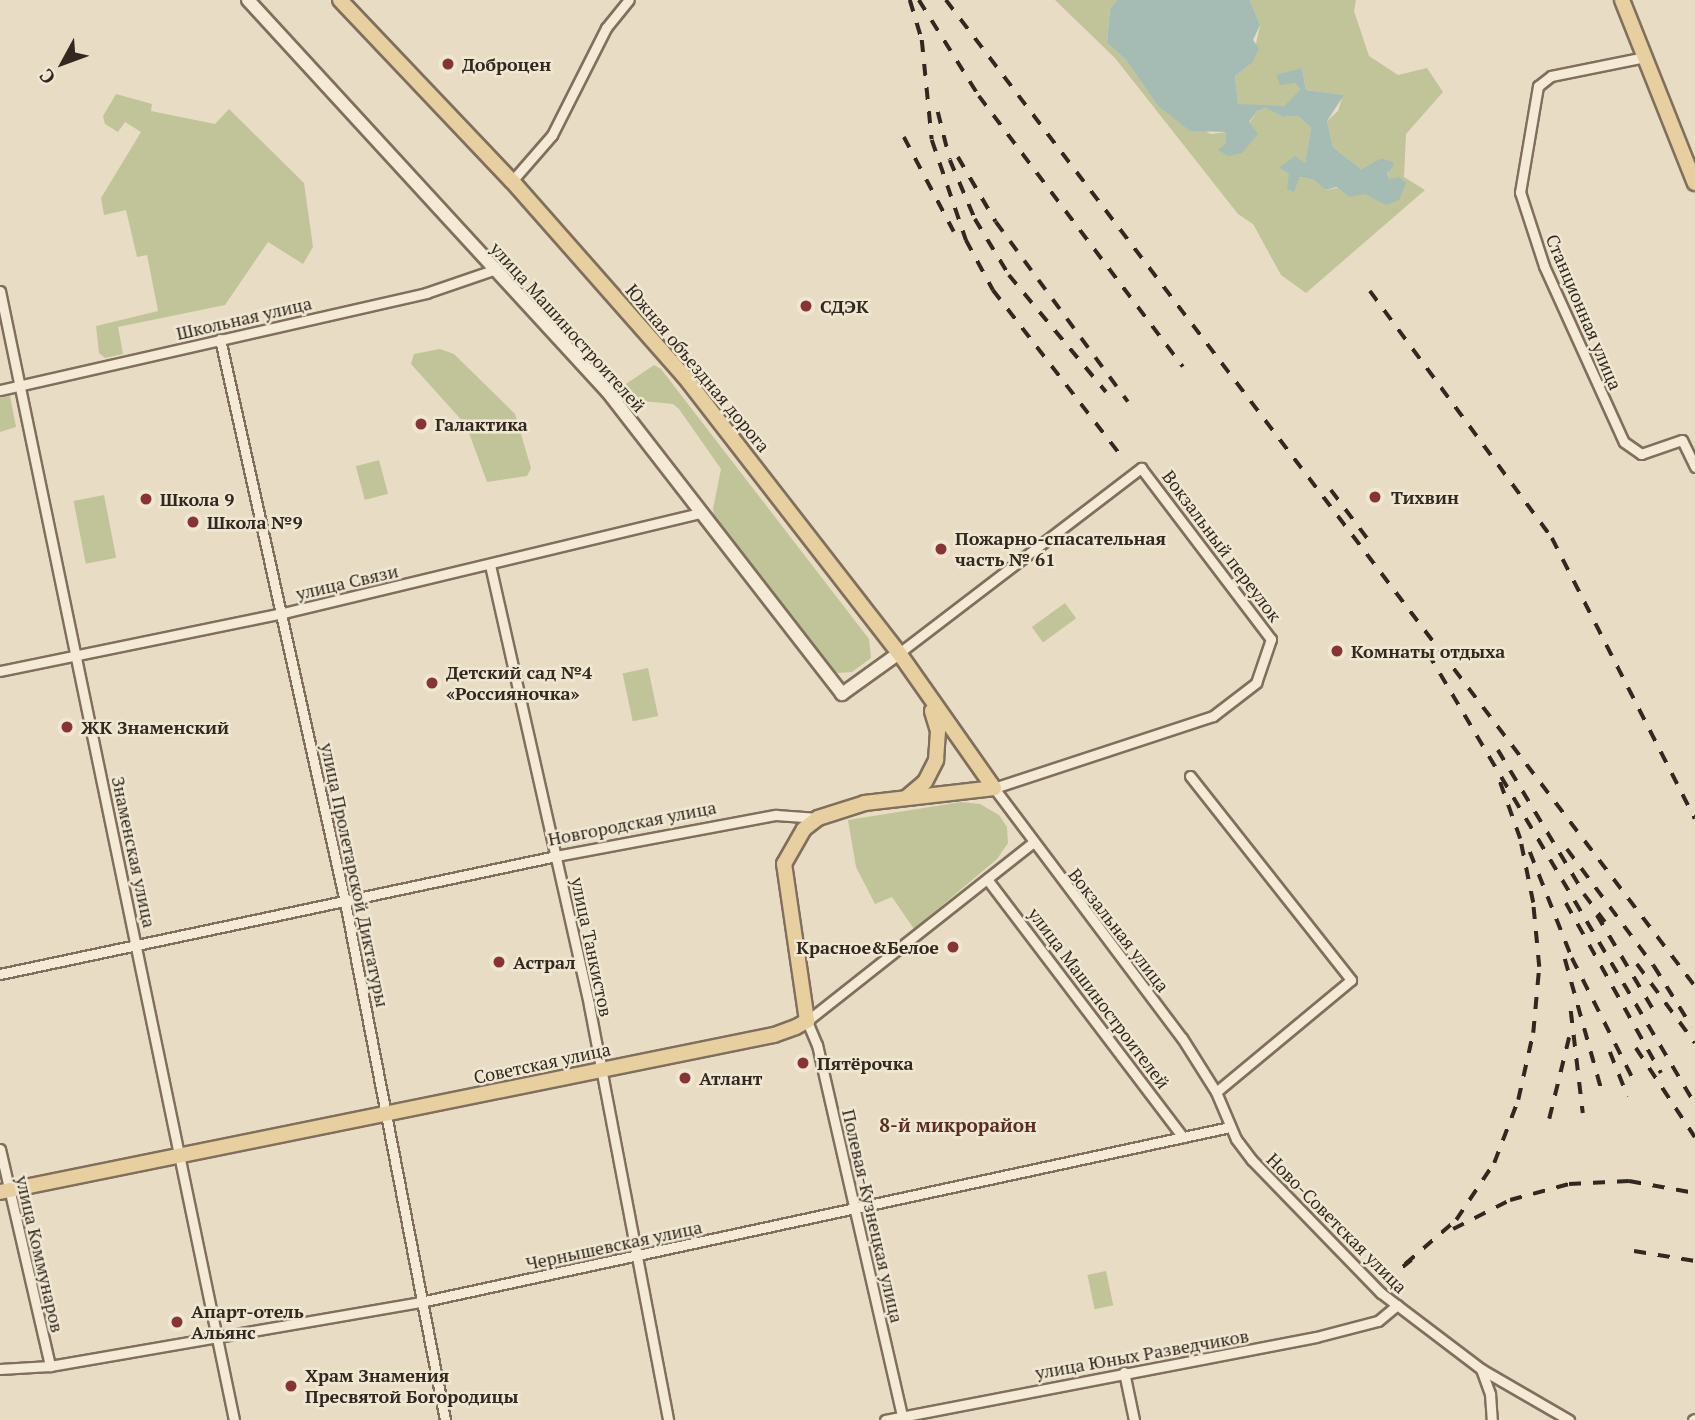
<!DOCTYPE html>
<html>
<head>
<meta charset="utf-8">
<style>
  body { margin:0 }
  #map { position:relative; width:1695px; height:1420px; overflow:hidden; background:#e8dcc4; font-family:"PT Serif",serif }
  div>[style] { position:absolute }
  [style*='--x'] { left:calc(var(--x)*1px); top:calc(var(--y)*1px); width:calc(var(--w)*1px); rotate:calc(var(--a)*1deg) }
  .green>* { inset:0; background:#c1c499; transform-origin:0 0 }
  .water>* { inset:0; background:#a5bcb4 }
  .roads { filter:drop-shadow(2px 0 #806f5d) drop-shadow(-2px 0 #806f5d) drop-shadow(0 2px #806f5d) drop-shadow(0 -2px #806f5d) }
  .street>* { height:9px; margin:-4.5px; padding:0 4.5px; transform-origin:4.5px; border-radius:4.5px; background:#f4ead6 }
  .secondary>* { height:12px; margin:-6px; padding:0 6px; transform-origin:6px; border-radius:6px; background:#f4ead6 }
  .primary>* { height:14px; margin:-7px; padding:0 7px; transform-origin:7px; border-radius:7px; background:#e7cfa0 }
  .rail>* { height:3.5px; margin-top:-1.75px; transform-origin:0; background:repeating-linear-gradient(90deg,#32281f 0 12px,transparent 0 24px) }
  .dots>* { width:19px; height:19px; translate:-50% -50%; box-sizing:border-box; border:4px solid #f0e7d3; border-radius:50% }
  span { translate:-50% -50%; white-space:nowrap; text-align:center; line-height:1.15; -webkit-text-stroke:5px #f0e7d3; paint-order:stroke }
  .poi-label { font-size:18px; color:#32281f; font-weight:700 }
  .left { translate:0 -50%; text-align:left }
  .right { translate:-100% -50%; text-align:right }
  .street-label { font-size:18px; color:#32281f }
  .neighbourhood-label { font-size:19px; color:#592d24; font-weight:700 }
  .north { position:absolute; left:28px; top:28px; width:70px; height:70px; -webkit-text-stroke:5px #f0e7d3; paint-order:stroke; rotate:229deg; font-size:19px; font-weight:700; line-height:28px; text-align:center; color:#32281f }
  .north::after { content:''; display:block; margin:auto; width:24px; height:32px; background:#32281f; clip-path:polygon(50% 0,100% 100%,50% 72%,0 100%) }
</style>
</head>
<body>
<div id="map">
  <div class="green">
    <div style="clip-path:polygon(1055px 0,1117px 0,1110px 8px,1107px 43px,1126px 60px,1157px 105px,1211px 134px,1226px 132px,1228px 156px,1257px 111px,1265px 108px,1283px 117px,1298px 116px,1311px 128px,1305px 164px,1280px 168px,1289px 174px,1294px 191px,1300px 177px,1314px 180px,1325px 190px,1390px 179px,1381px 158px,1361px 169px,1333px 147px,1327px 121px,1338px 111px,1343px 95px,1306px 90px,1302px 68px,1297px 83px,1300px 91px,1284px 107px,1238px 105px,1235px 76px,1252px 63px,1260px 25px,1250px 0,1356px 0,1354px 11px,1369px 56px,1398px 75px,1427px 68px,1443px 92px,1406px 134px,1404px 177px,1425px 190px,1306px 293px,1281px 275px,1253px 224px,1238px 214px,1115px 58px)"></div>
    <div style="clip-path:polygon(116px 94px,152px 104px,151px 111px,215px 124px,229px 109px,304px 183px,313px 247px,303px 264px,268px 242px,225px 305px,118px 327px,123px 354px,105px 358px,99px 353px,96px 326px,158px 311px,147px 255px,137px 257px,126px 210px,104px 215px,101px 198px,141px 132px,125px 122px,118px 132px,105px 124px,103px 116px)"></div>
    <div style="clip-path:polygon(440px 349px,454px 354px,515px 414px,531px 468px,527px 476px,487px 482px,466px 425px,411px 364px,414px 354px)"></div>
    <div style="clip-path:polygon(654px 365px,661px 369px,869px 639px,871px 658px,852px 672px,838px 673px,830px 668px,715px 522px,713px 509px,721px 469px,679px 409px,673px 404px,622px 399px,623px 386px)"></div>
    <div style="clip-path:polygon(10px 396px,16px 427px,0 432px,0 398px)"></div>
    <div style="left:379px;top:460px;width:35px;height:24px;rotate:75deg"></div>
    <div style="left:104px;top:495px;width:64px;height:31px;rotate:79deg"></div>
    <div style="left:1065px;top:603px;width:19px;height:41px;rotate:54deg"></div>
    <div style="left:648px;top:668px;width:49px;height:26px;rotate:78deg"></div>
    <div style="clip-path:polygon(961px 802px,980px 804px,999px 815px,1007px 827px,1008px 843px,997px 859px,914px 929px,892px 897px,875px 904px,856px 867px,848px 820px)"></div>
    <div style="left:1106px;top:1271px;width:35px;height:19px;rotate:78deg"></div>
  </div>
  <div class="water">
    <div style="clip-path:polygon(1117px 0,1250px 0,1260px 25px,1253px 40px,1259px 48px,1252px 63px,1235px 76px,1238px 104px,1284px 106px,1300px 90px,1296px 83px,1280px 85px,1276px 75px,1302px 68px,1306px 90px,1344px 95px,1327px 121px,1333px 147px,1361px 169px,1381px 158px,1392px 162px,1394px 165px,1387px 173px,1390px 179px,1399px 177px,1406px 183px,1399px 200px,1386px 205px,1365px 194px,1349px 197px,1337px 187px,1325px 190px,1314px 180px,1300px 177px,1294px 192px,1287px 189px,1289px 174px,1279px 168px,1295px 156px,1305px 163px,1311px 128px,1298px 116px,1283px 117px,1265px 108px,1257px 111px,1249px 122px,1258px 134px,1242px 153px,1228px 156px,1218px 150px,1226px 143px,1226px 132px,1190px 131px,1157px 105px,1126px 60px,1107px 43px,1110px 8px)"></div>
  </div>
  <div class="roads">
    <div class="street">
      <div style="--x:1645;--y:57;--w:96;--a:168.6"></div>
      <div style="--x:1551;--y:76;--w:16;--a:142"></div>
      <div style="--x:1538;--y:86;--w:108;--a:99.6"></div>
      <div style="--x:1520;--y:192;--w:78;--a:72"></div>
      <div style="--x:1544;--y:266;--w:193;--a:65.6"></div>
      <div style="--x:1624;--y:442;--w:21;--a:35"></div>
      <div style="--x:1641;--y:454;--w:43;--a:-18.9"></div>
      <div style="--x:1682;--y:440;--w:30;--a:64"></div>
      <div style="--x:512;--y:181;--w:61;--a:-49"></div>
      <div style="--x:552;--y:135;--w:120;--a:-63.2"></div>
      <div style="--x:606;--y:28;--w:36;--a:-51"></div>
      <div style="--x:0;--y:291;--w:1153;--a:78.29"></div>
      <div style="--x:220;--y:339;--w:577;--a:77.48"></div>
      <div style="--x:345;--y:902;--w:528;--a:79.07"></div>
      <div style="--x:0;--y:390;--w:437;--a:-12.8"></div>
      <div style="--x:426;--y:293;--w:71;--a:-18.9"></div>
      <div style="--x:490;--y:565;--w:451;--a:77.3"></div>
      <div style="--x:589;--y:1005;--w:422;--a:79.2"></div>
      <div style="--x:899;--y:653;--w:305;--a:-37.4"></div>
      <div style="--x:1141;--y:468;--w:215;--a:52.8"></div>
      <div style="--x:1271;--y:639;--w:46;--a:108.8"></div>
      <div style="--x:1256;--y:683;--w:54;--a:142.5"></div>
      <div style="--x:1213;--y:716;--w:231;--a:161.8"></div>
      <div style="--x:994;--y:788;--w:313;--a:53.1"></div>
      <div style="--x:1182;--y:1038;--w:64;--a:57.8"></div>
      <div style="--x:1216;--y:1092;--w:51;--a:66.9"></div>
      <div style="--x:1236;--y:1139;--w:26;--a:53"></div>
      <div style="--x:1252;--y:1160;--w:185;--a:45.9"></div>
      <div style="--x:1381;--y:1293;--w:126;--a:37.2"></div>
      <div style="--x:1481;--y:1369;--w:102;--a:30.1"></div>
      <div style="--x:0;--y:671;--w:289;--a:-11.6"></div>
      <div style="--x:283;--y:613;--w:429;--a:-13.5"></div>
      <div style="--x:1190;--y:776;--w:260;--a:51.7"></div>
      <div style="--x:1351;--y:980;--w:175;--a:140.3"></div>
      <div style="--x:987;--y:879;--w:324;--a:52.8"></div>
      <div style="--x:0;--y:974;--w:568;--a:-11.98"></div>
      <div style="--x:556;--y:856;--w:224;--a:-10.6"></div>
      <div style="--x:776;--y:815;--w:42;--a:4.1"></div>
      <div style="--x:0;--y:1149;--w:223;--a:77"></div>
      <div style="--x:0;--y:1369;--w:50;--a:-3.4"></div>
      <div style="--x:50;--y:1366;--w:381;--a:-9.8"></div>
      <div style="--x:425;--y:1301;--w:824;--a:-12.2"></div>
      <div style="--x:1481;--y:1369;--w:27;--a:70"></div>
      <div style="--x:1490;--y:1394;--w:26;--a:86"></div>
      <div style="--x:1124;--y:1372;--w:49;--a:78.2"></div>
      <div style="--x:885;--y:1420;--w:439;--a:-10.9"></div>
      <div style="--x:1316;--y:1337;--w:64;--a:-14.5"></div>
      <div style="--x:1378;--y:1321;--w:25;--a:-40"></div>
      <div style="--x:903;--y:1420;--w:385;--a:-102.9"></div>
      <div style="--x:817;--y:1045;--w:26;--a:-113"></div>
      <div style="--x:807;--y:1021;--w:287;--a:-38.3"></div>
      <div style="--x:1693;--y:1420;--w:2;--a:-27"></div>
    </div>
    <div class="secondary">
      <div style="--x:248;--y:0;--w:532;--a:47.44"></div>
      <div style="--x:608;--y:392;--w:382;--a:52.2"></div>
      <div style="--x:842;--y:694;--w:70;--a:-35.7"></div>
    </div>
    <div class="primary">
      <div style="--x:340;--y:0;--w:250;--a:46.5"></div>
      <div style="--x:512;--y:181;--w:260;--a:48.6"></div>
      <div style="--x:684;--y:376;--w:351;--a:52.2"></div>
      <div style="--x:899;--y:653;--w:165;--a:54.9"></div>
      <div style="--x:1622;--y:0;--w:197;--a:68.3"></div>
      <div style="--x:907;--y:797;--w:23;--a:-40"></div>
      <div style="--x:925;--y:782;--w:25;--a:-63"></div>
      <div style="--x:936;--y:760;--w:29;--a:-86"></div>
      <div style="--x:938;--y:731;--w:21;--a:-107"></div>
      <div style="--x:0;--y:1192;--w:790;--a:-11.47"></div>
      <div style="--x:774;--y:1035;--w:23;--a:-20"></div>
      <div style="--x:796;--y:1027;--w:13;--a:-29"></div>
      <div style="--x:807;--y:1021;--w:159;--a:-98.3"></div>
      <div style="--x:784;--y:864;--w:40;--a:-60.3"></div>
      <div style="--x:804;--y:829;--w:18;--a:-38"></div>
      <div style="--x:818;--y:818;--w:49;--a:-17.7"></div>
      <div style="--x:865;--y:803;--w:130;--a:-6.6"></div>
    </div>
  </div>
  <div class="rail">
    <div style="--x:910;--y:0;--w:42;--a:73.3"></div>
    <div style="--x:922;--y:40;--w:100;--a:84.3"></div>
    <div style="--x:932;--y:140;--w:106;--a:71.2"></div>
    <div style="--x:966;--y:240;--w:57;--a:61.6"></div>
    <div style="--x:993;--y:290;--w:206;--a:52.3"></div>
    <div style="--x:919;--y:0;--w:113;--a:58"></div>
    <div style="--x:979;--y:96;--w:339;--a:53"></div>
    <div style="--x:946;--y:0;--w:1238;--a:52.78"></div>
    <div style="--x:938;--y:112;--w:49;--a:76"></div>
    <div style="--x:950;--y:160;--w:64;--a:67"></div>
    <div style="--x:975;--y:219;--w:66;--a:58.7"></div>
    <div style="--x:1009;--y:275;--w:152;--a:50.3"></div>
    <div style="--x:904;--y:137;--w:107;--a:62.2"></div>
    <div style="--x:958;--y:157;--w:75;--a:59.7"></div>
    <div style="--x:996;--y:222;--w:223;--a:53.7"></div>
    <div style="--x:1370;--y:291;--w:307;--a:53.6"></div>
    <div style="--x:1552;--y:538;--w:315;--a:63"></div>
    <div style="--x:1331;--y:490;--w:70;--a:53.1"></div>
    <div style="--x:1428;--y:653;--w:524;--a:59.37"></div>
    <div style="--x:1498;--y:750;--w:157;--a:59"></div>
    <div style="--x:1567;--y:849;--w:146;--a:53.4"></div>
    <div style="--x:1654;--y:966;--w:72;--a:58.1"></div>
    <div style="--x:1530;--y:852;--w:114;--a:68.4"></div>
    <div style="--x:1572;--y:958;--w:138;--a:63.2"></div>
    <div style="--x:1584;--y:894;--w:35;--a:53"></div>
    <div style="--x:1566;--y:903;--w:195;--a:60.8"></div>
    <div style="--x:1597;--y:915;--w:115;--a:59.2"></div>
    <div style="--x:1565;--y:959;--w:134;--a:74.4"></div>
    <div style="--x:1637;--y:964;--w:98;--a:53.7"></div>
    <div style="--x:1571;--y:1011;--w:103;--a:83.3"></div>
    <div style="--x:1636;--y:1048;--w:107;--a:56.5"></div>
    <div style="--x:1610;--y:1052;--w:48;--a:68.2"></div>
    <div style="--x:1549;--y:1119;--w:84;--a:-76.3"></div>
    <div style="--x:1453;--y:1229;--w:64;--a:-27"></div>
    <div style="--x:1510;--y:1200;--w:61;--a:-15.2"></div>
    <div style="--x:1569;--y:1184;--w:60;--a:-2.9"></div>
    <div style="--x:1629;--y:1181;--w:67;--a:10.3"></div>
    <div style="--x:1634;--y:1251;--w:62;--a:9.3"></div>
    <div style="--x:1405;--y:1264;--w:67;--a:-40.8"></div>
    <div style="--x:1456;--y:1220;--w:69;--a:-56.3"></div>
    <div style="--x:1494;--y:1163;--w:67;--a:-69.1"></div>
    <div style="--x:1518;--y:1100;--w:69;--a:-77.4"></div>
    <div style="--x:1533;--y:1033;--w:66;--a:-84.8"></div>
    <div style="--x:1539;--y:967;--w:64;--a:-95.4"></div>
    <div style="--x:1533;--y:903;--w:65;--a:-101.5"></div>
    <div style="--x:1520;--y:839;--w:63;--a:-109.6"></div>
    <div style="--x:1384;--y:1282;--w:35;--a:-39"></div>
  </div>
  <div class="dots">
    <div style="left:448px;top:64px;background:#883437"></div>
    <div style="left:806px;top:306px;background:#883437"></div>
    <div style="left:421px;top:424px;background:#883437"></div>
    <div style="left:1375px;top:497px;background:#883437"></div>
    <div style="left:146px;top:499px;background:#883437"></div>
    <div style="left:193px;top:522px;background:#883437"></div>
    <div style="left:941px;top:549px;background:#883437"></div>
    <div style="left:1337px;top:651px;background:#883437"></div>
    <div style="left:432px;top:683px;background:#883437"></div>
    <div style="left:67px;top:727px;background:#883437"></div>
    <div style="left:953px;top:947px;background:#883437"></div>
    <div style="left:499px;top:962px;background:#883437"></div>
    <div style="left:803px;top:1063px;background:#883437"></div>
    <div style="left:685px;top:1078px;background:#883437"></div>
    <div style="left:177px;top:1322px;background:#883437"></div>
    <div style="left:291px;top:1386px;background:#883437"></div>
  </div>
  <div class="poi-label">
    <span class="left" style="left:462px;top:64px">Доброцен</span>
    <span class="left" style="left:820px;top:306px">СДЭК</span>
    <span class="left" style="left:435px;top:424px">Галактика</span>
    <span class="left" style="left:1391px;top:497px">Тихвин</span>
    <span class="left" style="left:160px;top:499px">Школа 9</span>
    <span class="left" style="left:207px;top:522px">Школа №9</span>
    <span class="left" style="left:955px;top:549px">Пожарно-спасательная<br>часть № 61</span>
    <span class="left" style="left:1351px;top:651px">Комнаты отдыха</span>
    <span class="left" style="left:446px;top:683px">Детский сад №4<br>«Россияночка»</span>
    <span class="left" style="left:81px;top:727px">ЖК Знаменский</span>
    <span class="right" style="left:939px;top:947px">Красное&amp;Белое</span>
    <span class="left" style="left:513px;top:962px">Астрал</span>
    <span class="left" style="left:817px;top:1063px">Пятёрочка</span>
    <span class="left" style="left:699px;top:1078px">Атлант</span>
    <span class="left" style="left:191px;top:1322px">Апарт-отель<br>Альянс</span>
    <span class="left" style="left:305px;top:1386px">Храм Знамения<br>Пресвятой Богородицы</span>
  </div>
  <div class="street-label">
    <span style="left:1584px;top:312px;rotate:67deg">Станционная улица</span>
    <span style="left:244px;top:318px;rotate:-13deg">Школьная улица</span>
    <span style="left:568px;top:327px;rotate:48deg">улица Машиностроителей</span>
    <span style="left:698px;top:368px;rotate:50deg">Южная объездная дорога</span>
    <span style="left:1222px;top:546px;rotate:53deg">Вокзальный переулок</span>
    <span style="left:347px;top:582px;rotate:-13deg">улица Связи</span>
    <span style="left:632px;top:823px;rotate:-11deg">Новгородская улица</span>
    <span style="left:134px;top:852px;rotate:78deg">Знаменская улица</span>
    <span style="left:355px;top:875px;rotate:78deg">улица Пролетарской Диктатуры</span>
    <span style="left:1119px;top:930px;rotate:52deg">Вокзальная улица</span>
    <span style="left:592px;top:947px;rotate:78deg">улица Танкистов</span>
    <span style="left:1099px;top:998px;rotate:53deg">улица Машиностроителей</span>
    <span style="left:542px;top:1063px;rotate:-12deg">Советская улица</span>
    <span style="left:873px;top:1216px;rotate:77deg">Полевая-Кузнецкая улица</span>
    <span style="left:1337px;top:1223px;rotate:45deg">Ново-Советская улица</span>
    <span style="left:614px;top:1245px;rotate:-12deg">Чернышевская улица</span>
    <span style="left:40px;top:1254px;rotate:77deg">улица Коммунаров</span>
    <span style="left:1142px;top:1354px;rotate:-10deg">улица Юных Разведчиков</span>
  </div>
  <div class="neighbourhood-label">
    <span style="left:958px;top:1125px">8-й микрорайон</span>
  </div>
  <div class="north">С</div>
</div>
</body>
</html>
